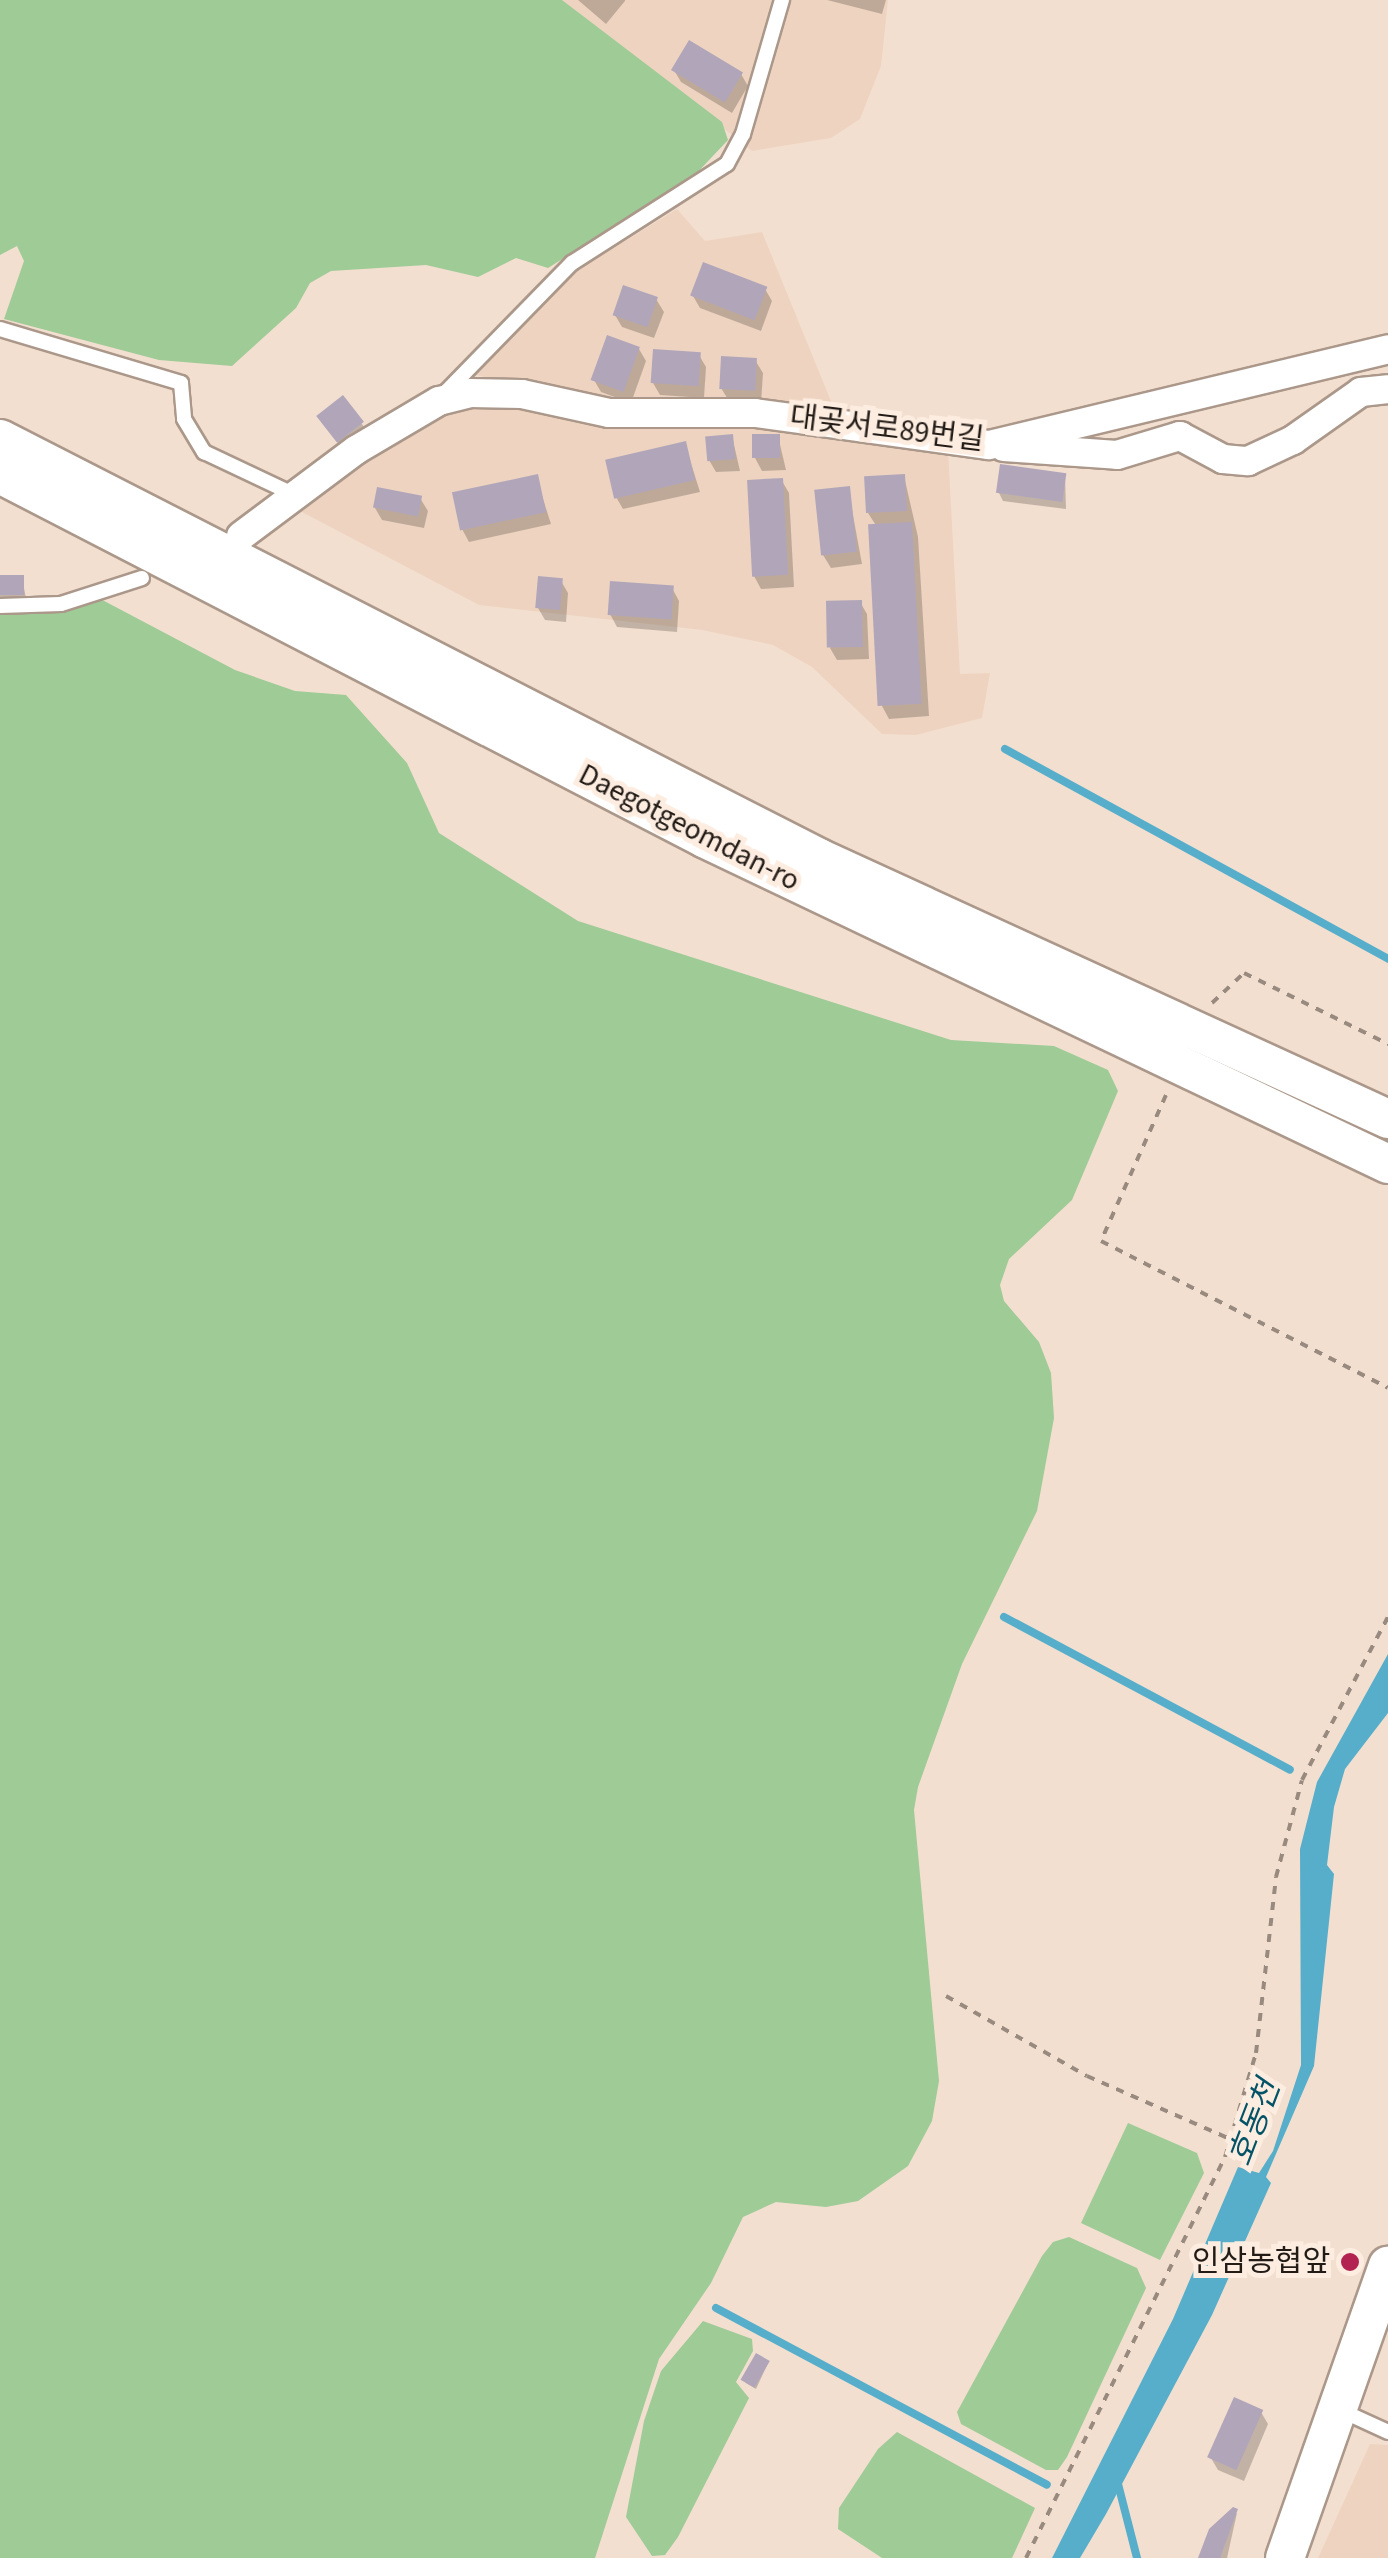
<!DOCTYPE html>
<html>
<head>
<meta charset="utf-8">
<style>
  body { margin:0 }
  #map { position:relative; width:1388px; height:2558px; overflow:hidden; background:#f3dfd0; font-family:"Source Sans 3","Noto Sans KR",sans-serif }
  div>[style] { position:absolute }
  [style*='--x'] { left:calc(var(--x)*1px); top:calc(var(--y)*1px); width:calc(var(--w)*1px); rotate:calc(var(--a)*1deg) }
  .built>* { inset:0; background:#eed4c0 }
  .green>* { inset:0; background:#9ecb96 }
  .water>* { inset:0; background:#57aeca }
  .shadow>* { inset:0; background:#0003 }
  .stream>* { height:8px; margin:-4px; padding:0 4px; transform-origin:4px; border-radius:4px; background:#57aeca }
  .building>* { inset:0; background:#b1a6b9; transform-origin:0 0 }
  .path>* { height:4px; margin-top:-2px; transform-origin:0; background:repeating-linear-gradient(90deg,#988a7f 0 8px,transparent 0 16px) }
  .roads { filter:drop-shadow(2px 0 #ab988a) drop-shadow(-2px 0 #ab988a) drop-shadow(0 2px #ab988a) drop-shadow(0 -2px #ab988a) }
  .service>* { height:14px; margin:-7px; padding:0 7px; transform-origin:7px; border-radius:7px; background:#fff }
  .minor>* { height:28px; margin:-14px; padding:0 14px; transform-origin:14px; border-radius:14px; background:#fff }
  .secondary>* { height:38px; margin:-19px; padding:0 19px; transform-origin:19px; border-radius:19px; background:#fff }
  .dots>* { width:28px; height:28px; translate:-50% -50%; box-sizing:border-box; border:5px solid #fdede1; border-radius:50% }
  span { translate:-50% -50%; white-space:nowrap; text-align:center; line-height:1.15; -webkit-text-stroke:10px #fdede1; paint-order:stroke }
  .street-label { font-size:30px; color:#221b16 }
  .poi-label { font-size:30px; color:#221b16 }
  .right { translate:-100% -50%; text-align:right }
  .water-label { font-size:32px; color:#055367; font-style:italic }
</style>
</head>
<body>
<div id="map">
  <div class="built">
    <div style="clip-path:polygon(562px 0,888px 0,881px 66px,860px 119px,831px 138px,752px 151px)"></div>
    <div style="clip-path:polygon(677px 209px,705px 241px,762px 232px,835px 411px,609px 406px,476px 375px,575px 272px)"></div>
    <div style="clip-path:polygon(508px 404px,948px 449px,960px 674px,990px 673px,982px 718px,916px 735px,882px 734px,812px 667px,773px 645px,702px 630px,479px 605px,298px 510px,364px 455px,436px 414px)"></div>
    <div style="clip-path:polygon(1370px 2444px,1388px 2445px,1388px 2558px,1318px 2558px)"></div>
  </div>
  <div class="green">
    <div style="clip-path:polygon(0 0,562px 0,722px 122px,728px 140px,694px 176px,548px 268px,516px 258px,478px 277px,426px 265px,331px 271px,310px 283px,296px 308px,232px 366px,159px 360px,4px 319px,24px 261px,17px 246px,0 255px)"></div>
    <div style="clip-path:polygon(91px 594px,235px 670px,295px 691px,346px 695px,407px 763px,439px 833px,578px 921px,951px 1040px,1054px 1046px,1108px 1070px,1118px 1091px,1072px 1200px,1009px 1259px,1000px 1285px,1004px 1301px,1039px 1342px,1051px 1373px,1054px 1418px,1037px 1511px,962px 1664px,918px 1787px,914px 1810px,939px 2081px,932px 2121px,908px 2166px,858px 2201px,826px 2207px,776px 2202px,743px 2217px,711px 2283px,659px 2359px,595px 2558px,0 2558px,0 606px)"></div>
    <div style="clip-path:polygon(1128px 2123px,1197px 2153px,1204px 2173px,1160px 2260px,1081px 2223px)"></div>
    <div style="clip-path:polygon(1069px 2237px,1137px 2268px,1146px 2288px,1067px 2457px,1058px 2470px,1046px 2470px,961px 2424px,957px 2412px,1042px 2256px,1053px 2242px)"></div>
    <div style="clip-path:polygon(703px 2321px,752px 2339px,753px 2351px,736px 2382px,749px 2398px,678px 2537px,665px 2555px,652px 2556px,626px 2517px,644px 2421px,661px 2371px)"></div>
    <div style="clip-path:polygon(897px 2432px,1035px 2508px,1012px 2558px,882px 2558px,838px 2529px,839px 2508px,878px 2449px)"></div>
  </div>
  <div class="water">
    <div style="clip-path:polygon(1388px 1654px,1388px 1713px,1345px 1769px,1334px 1807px,1327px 1865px,1334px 1874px,1314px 2066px,1266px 2177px,1271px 2183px,1212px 2315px,1106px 2514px,1080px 2558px,1052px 2558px,1173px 2319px,1238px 2167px,1259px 2173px,1273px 2151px,1301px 2065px,1300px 1849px,1317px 1782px)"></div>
  </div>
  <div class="shadow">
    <div style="clip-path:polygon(578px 0,625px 0,625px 1px,606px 24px)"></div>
    <div style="clip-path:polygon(827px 0,886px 0,882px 14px)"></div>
    <div style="clip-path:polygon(674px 70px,741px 74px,748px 86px,732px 113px,681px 82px)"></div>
    <div style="clip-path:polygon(765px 289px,772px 301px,761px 331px,700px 308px,693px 296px)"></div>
    <div style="clip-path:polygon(656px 299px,664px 312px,654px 338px,622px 327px,615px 315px)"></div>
    <div style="clip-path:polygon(639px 349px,646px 361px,631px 403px,601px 392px,594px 380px)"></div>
    <div style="clip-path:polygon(699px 355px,706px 367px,704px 398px,660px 395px,653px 383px)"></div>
    <div style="clip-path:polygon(755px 360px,763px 373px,761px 403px,729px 401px,721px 388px)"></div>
    <div style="clip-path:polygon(343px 398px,367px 431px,343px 449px,324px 425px)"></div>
    <div style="clip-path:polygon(732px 436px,740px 471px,716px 472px,709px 460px)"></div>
    <div style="clip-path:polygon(778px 436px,786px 470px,762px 471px,755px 458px)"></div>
    <div style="clip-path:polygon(685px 444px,700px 492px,623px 509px,616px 497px)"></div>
    <div style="clip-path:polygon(1065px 475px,1066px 509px,1003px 501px,999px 493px)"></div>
    <div style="clip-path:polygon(904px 476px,918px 537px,929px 716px,889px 719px,882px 706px,877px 527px,868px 513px)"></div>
    <div style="clip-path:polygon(536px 477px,551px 524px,469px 542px,462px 529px)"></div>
    <div style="clip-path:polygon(782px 481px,789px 493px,794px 587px,761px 589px,754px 576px)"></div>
    <div style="clip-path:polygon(848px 488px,862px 564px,831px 568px,823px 555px)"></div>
    <div style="clip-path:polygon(420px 498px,428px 511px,424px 528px,382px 520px,375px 508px)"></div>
    <div style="clip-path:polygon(0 577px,22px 578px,27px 603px,0 602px)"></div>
    <div style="clip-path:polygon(561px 581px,568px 593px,566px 622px,545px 620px,538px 608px)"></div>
    <div style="clip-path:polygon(672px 588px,679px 601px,677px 632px,617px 627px,610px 614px)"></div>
    <div style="clip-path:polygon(860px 602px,867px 614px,869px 659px,837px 660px,830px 648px)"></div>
    <div style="clip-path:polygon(768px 2363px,756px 2389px,746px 2383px,744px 2380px)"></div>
    <div style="clip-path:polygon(1261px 2412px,1268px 2424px,1244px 2481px,1218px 2470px,1211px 2458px)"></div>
    <div style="clip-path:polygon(1237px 2513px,1227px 2558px,1201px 2558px,1211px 2531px)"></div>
  </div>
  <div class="stream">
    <div style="--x:1005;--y:749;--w:437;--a:28.7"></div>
    <div style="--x:1004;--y:1617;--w:324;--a:28.1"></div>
    <div style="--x:716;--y:2308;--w:375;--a:28.1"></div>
    <div style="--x:1117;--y:2480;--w:81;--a:75.6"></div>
  </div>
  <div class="building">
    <div style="left:689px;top:40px;width:63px;height:35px;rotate:31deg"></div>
    <div style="left:703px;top:262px;width:69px;height:36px;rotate:21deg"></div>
    <div style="left:623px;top:285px;width:37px;height:32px;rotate:19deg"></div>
    <div style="left:607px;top:335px;width:35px;height:48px;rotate:20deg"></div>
    <div style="left:653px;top:349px;width:48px;height:34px;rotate:4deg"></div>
    <div style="left:721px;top:356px;width:36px;height:33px;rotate:3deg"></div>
    <div style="left:343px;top:395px;width:34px;height:34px;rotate:52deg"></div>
    <div style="left:733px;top:434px;width:25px;height:28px;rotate:85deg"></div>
    <div style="left:780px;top:434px;width:24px;height:28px;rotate:90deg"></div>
    <div style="left:686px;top:441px;width:40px;height:83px;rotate:77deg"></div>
    <div style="left:1000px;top:464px;width:67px;height:29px;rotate:8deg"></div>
    <div style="left:538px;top:474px;width:39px;height:88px;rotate:78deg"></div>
    <div style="left:905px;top:474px;width:37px;height:41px;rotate:87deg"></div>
    <div style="left:783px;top:478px;width:97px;height:36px;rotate:87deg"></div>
    <div style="left:850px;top:486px;width:66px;height:36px;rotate:84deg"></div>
    <div style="left:377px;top:487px;width:46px;height:21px;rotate:11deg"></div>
    <div style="left:912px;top:522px;width:182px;height:44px;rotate:87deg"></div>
    <div style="left:0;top:575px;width:24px;height:20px"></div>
    <div style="left:538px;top:576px;width:25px;height:32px;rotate:5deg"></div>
    <div style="left:610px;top:581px;width:64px;height:34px;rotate:4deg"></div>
    <div style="left:862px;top:600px;width:47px;height:36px;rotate:89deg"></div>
    <div style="left:756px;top:2353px;width:16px;height:31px;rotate:30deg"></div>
    <div style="left:1234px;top:2397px;width:32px;height:66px;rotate:24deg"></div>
    <div style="clip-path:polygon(1233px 2507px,1238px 2509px,1220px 2558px,1198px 2558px,1209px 2529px)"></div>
  </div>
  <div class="path">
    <div style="--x:1212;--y:1003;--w:44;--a:-43.2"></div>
    <div style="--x:1244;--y:973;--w:161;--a:26.2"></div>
    <div style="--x:1166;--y:1095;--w:160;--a:114"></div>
    <div style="--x:1101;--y:1241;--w:322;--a:27.1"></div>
    <div style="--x:946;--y:1996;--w:162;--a:29.6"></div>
    <div style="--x:1087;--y:2076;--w:156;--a:23.8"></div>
    <div style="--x:1026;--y:2558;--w:448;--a:-63.6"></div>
    <div style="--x:1225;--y:2157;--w:109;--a:-73.4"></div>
    <div style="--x:1256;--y:2053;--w:177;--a:-83.5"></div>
    <div style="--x:1276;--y:1877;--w:100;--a:-75"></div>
    <div style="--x:1302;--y:1780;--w:184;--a:-62.2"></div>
  </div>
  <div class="roads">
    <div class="service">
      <div style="--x:0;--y:329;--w:189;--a:16.6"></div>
      <div style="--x:181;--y:383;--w:36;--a:85"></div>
      <div style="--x:184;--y:419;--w:39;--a:59"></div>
      <div style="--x:204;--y:452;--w:103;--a:25.3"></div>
      <div style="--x:442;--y:396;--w:186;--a:-45.7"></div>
      <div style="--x:572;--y:263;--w:184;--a:-32.6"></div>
      <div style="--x:727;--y:164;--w:34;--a:-62"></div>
      <div style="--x:743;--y:134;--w:140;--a:-73.8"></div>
      <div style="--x:0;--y:606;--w:61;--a:-1.9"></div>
      <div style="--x:61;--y:604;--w:85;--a:-17.8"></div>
      <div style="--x:1338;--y:2409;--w:55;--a:24.7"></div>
    </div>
    <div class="minor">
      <div style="--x:1004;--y:447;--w:113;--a:4"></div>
      <div style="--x:1117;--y:455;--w:66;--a:-16.8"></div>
      <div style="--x:1180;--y:436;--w:49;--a:28.1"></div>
      <div style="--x:1223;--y:459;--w:25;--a:5"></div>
      <div style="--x:1248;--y:461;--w:50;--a:-25"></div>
      <div style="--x:1293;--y:440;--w:83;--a:-35.2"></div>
      <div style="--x:1361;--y:392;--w:27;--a:-6"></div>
      <div style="--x:241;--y:536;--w:144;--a:-36.8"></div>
      <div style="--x:356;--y:450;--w:96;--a:-30.6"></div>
      <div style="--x:439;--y:401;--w:32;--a:-14"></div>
      <div style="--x:470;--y:393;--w:52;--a:1.1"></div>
      <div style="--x:522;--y:394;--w:89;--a:12.3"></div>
      <div style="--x:609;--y:413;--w:146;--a:0"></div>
      <div style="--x:755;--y:413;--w:236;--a:7.8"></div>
      <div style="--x:989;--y:445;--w:410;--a:-13.5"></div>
    </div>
    <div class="secondary">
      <div style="--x:0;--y:439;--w:920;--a:27.09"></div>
      <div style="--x:819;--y:858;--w:626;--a:24.64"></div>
      <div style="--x:0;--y:474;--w:793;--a:27.34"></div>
      <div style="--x:704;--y:838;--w:758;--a:25.48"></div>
      <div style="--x:1285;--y:2558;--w:310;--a:-70.6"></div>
    </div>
  </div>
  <div class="dots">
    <div style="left:1350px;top:2262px;background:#b32351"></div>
  </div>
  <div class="street-label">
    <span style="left:887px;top:429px;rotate:7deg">대곶서로89번길</span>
    <span style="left:689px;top:828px;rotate:27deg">Daegotgeomdan-ro</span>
  </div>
  <div class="poi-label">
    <span class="right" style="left:1330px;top:2262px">인삼농협앞</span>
  </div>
  <div class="water-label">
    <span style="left:1255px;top:2123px;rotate:-69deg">호동천</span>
  </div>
</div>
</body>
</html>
